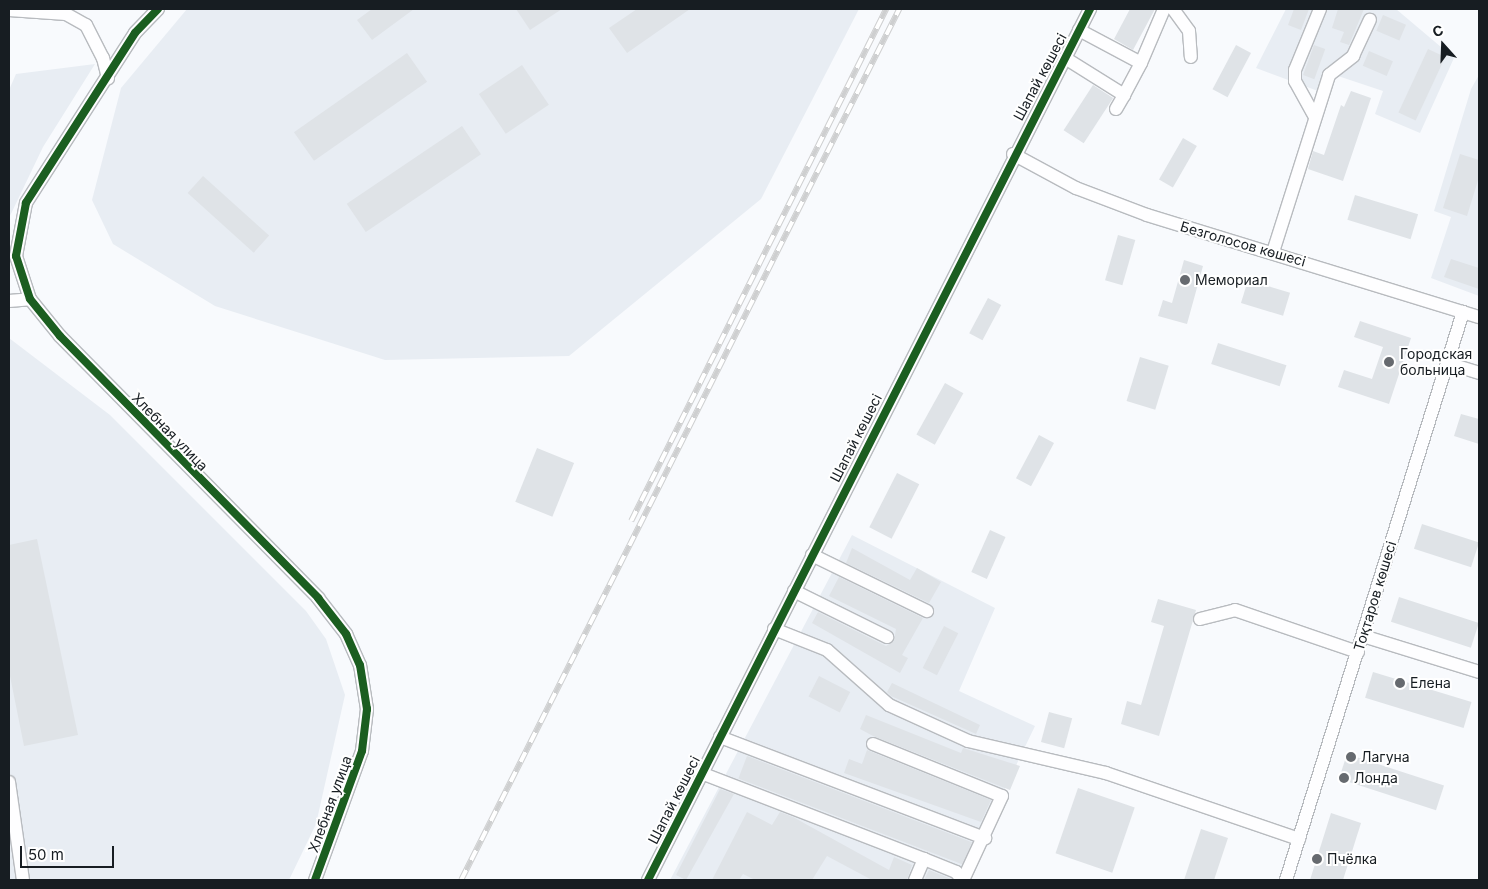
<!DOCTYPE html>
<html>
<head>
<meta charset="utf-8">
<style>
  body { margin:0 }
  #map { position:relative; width:1488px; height:889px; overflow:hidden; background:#f8fafd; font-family:Inter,sans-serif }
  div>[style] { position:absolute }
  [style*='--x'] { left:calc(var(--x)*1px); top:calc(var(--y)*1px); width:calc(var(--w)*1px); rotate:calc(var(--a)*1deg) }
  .built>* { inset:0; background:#e8edf3 }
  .building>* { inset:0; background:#dfe3e7; transform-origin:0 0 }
  .roads { filter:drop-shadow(1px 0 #b8bbbf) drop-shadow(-1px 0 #b8bbbf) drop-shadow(0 1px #b8bbbf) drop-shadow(0 -1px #b8bbbf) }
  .minor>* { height:12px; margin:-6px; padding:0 6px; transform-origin:6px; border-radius:6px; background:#fefeff }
  .rail>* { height:5.5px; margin-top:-2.75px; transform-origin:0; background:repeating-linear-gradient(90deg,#fff 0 11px,#cecfd0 0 22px); box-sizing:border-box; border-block:1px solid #cecfd0 }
  .cycleway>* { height:8px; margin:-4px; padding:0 4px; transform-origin:4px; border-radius:4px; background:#1b5e20 }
  .dots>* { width:14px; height:14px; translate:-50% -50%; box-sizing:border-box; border:2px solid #fff; border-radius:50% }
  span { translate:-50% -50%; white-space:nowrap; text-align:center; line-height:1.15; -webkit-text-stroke:4px #fff; paint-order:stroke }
  .street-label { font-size:14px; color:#171d22 }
  .poi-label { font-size:14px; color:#171d22 }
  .left { translate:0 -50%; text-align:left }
  .frame { position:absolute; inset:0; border:10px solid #171d22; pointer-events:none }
  .north { position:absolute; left:1418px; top:20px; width:50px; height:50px; -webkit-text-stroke:4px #fff; paint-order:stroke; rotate:340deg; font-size:14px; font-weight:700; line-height:20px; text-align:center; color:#171d22 }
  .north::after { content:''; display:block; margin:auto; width:18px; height:22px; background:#171d22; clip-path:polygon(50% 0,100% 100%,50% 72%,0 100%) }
  .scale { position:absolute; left:20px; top:846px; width:94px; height:22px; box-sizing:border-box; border:2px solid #171d22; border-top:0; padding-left:6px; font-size:15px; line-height:18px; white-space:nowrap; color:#171d22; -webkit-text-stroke:4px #fff; paint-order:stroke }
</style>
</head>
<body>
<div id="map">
  <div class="built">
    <div style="clip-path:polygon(187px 9px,859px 9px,761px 199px,569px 356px,385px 360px,215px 306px,113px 244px,92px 200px,121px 88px)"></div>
    <div style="clip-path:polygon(1286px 9px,1396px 9px,1454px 58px,1420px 133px,1375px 114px,1383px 91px,1326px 72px,1318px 91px,1256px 68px)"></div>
    <div style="clip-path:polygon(95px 64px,43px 147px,9px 218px,9px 90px,16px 74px)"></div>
    <div style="clip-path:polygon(1479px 75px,1479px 296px,1431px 278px,1451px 217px,1434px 211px,1471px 89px)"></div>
    <div style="clip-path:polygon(9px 338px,110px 415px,306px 611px,326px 639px,345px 695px,316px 824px,289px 880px,9px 880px)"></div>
    <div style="clip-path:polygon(852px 535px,995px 608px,959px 691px,1035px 726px,961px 880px,670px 880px)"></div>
  </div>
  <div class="building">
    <div style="clip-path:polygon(372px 9px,414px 9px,372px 40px,357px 20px)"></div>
    <div style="clip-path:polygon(516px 9px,562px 9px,530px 30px)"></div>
    <div style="clip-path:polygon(637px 9px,690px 9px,627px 53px,609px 28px)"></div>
    <div style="clip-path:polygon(1130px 9px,1155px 9px,1133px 50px,1114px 39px)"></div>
    <div style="clip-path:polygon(1294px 9px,1309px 9px,1301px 30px,1288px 25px)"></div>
    <div style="clip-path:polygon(1338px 9px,1364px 9px,1349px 45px,1340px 42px,1344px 32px,1332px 28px)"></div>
    <div style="left:1383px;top:15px;width:25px;height:17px;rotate:23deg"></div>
    <div style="left:1236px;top:45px;width:17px;height:50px;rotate:28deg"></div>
    <div style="left:1314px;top:45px;width:12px;height:32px;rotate:20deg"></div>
    <div style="left:1428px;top:49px;width:19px;height:70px;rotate:25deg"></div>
    <div style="left:1369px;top:51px;width:26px;height:16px;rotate:23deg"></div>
    <div style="left:407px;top:53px;width:35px;height:138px;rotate:55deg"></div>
    <div style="left:522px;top:65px;width:48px;height:52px;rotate:56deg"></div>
    <div style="left:1093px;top:85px;width:24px;height:54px;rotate:33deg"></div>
    <div style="clip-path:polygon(1351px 91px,1371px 98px,1343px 181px,1308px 169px,1313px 151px,1324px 155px,1341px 105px,1344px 107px)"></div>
    <div style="left:462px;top:126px;width:34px;height:139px;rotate:56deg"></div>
    <div style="left:1183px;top:138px;width:16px;height:48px;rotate:30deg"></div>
    <div style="clip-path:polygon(1460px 154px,1479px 160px,1479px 177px,1467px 216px,1443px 208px)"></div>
    <div style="left:203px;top:176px;width:89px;height:23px;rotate:42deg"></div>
    <div style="left:1355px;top:195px;width:66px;height:26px;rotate:17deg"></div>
    <div style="left:1118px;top:235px;width:18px;height:47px;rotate:16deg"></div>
    <div style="clip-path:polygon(1451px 259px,1479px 268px,1479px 289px,1444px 277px)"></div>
    <div style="clip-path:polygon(1184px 260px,1203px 266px,1187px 324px,1158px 316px,1163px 300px,1172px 303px)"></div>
    <div style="left:1248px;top:280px;width:44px;height:24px;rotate:17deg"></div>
    <div style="left:988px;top:298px;width:15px;height:40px;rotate:28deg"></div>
    <div style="clip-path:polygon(1360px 321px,1411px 338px,1389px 404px,1338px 387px,1344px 370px,1372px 379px,1383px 347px,1354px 337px)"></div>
    <div style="left:1218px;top:343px;width:72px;height:22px;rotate:18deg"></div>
    <div style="left:1140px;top:357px;width:30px;height:46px;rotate:17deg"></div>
    <div style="left:945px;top:383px;width:21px;height:59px;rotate:29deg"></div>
    <div style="clip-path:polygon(1461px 414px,1479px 419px,1479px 444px,1454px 436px)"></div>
    <div style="left:1039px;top:435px;width:17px;height:49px;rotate:28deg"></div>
    <div style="left:537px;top:448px;width:40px;height:58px;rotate:22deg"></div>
    <div style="left:897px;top:473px;width:25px;height:61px;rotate:27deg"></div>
    <div style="left:1422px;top:524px;width:60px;height:26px;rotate:18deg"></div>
    <div style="left:990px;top:530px;width:17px;height:46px;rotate:24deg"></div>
    <div style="clip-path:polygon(37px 539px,78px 735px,24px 746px,9px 671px,9px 545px)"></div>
    <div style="clip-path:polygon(852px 548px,910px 580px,917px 568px,941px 582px,929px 603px,846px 563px)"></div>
    <div style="clip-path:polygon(839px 577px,923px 618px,902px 655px,908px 658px,900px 673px,812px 623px,818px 612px,886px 646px,894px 641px,896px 629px,829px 596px)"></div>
    <div style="left:1399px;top:597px;width:84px;height:26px;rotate:18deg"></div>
    <div style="clip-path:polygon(1158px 599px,1196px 610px,1159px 736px,1121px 724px,1127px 701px,1141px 705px,1164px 626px,1151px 622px)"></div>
    <div style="left:944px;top:626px;width:16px;height:47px;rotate:27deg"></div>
    <div style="left:1373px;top:672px;width:103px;height:27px;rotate:17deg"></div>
    <div style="left:819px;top:676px;width:35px;height:23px;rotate:27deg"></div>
    <div style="clip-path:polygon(892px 683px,980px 725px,976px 734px,891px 696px,887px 692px)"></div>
    <div style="left:1049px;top:712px;width:24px;height:31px;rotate:15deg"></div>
    <div style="clip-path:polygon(866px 715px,961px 753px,963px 748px,1020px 766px,1010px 790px,873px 736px,860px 729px)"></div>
    <div style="clip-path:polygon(867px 750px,991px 800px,981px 822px,844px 773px,849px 759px,862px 764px)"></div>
    <div style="left:1347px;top:754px;width:102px;height:26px;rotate:18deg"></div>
    <div style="left:747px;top:756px;width:241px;height:24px;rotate:21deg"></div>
    <div style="left:1078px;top:788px;width:60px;height:69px;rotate:19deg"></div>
    <div style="clip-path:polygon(720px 789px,734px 794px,686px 880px,676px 875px)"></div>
    <div style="clip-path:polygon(747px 812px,772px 825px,780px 812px,793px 817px,889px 870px,894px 857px,912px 865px,907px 880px,872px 880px,827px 856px,812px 880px,755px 880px,743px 874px,739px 880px,712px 880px)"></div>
    <div style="clip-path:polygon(1331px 813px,1361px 823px,1343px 880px,1310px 880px)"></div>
    <div style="clip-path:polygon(1201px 829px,1228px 838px,1214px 880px,1184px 880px)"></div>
    <div style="clip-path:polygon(929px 870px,951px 879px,952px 880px,924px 880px)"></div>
  </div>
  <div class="roads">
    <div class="minor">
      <div style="--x:158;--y:9;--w:33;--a:134"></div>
      <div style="--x:135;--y:33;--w:202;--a:122.7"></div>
      <div style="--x:26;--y:203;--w:54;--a:100.7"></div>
      <div style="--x:16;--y:256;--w:45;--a:72"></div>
      <div style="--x:30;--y:299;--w:48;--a:51"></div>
      <div style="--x:60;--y:336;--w:368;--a:45.4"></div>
      <div style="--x:318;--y:598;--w:46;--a:52.1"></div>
      <div style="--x:346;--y:634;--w:34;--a:66"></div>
      <div style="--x:360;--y:665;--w:45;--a:81"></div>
      <div style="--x:367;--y:709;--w:42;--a:96.8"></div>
      <div style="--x:362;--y:751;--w:137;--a:110"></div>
      <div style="--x:1173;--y:9;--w:27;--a:54"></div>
      <div style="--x:1189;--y:31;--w:26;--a:86"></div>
      <div style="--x:9;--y:10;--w:57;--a:4"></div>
      <div style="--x:66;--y:14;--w:23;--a:29"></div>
      <div style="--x:86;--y:25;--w:37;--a:63"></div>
      <div style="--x:103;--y:58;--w:21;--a:76"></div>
      <div style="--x:1079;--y:30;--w:70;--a:28"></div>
      <div style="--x:1141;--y:63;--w:59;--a:-66.9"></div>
      <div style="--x:1065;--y:58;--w:70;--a:32.1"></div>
      <div style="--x:1124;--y:95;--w:36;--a:-62"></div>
      <div style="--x:1116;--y:109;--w:16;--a:-60"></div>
      <div style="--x:1315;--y:117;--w:41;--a:-119.1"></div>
      <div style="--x:1295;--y:81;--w:11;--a:-90"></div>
      <div style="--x:1295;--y:70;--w:66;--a:-67.7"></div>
      <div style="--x:1013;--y:154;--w:72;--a:28.4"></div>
      <div style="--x:1076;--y:188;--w:76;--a:20.8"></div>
      <div style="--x:1147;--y:215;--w:347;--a:17.1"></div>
      <div style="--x:1273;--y:252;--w:186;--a:-72.4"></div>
      <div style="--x:1329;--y:75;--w:31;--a:-38"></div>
      <div style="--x:1353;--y:56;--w:40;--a:-65"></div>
      <div style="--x:9;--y:301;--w:21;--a:-5"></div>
      <div style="--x:1447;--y:363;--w:34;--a:17"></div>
      <div style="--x:812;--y:555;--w:128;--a:26"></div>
      <div style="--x:794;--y:591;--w:104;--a:26.3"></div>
      <div style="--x:1200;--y:619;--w:36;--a:-14"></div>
      <div style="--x:1235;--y:610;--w:130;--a:18.9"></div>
      <div style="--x:774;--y:629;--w:57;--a:21.6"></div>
      <div style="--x:827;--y:650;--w:83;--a:41.6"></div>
      <div style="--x:889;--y:705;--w:87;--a:24.5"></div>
      <div style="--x:968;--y:741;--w:142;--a:13.1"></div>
      <div style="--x:1106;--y:773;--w:204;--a:18.9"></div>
      <div style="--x:1363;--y:636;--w:121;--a:17.2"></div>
      <div style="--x:720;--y:737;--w:284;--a:20.9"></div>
      <div style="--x:873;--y:744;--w:139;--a:22"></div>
      <div style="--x:1002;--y:796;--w:93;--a:114.9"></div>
      <div style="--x:701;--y:773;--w:239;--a:21.1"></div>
      <div style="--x:924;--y:859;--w:35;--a:22"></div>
      <div style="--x:956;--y:872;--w:10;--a:53"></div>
      <div style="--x:9;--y:782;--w:99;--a:81.9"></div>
      <div style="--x:648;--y:880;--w:977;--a:-63.09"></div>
      <div style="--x:915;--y:880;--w:23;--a:-67"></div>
      <div style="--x:1286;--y:880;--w:595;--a:-72.69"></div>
    </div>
  </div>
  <div class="rail">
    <div style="--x:631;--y:521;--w:572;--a:-63.52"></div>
    <div style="--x:461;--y:880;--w:975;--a:-63.3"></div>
  </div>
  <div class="cycleway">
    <div style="--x:158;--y:9;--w:33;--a:134"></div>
    <div style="--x:135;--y:33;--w:202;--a:122.7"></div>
    <div style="--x:26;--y:203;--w:54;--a:100.7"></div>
    <div style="--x:16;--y:256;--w:45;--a:72"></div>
    <div style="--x:30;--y:299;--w:48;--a:51"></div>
    <div style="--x:60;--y:336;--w:368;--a:45.4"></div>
    <div style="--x:318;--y:598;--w:46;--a:52.1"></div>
    <div style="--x:346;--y:634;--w:34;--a:66"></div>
    <div style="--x:360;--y:665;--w:45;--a:81"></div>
    <div style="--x:367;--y:709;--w:42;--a:96.8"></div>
    <div style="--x:362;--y:751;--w:137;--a:110"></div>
    <div style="--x:648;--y:880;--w:977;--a:-63.09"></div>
  </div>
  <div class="dots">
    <div style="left:1185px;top:280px;background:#666a6f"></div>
    <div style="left:1389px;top:362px;background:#666a6f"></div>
    <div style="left:1400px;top:683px;background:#666a6f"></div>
    <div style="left:1351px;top:757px;background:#666a6f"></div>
    <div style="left:1344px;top:778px;background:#666a6f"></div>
    <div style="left:1317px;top:859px;background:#666a6f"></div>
  </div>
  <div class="street-label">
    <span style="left:1040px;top:77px;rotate:-62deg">Шапай көшесі</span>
    <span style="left:1243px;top:244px;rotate:16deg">Безголосов көшесі</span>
    <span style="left:170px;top:432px;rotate:46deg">Хлебная улица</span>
    <span style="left:856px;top:438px;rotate:-63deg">Шапай көшесі</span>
    <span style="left:1375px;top:596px;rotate:-73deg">Тоқтаров көшесі</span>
    <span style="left:674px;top:800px;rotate:-63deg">Шапай көшесі</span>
    <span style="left:330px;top:804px;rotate:-70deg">Хлебная улица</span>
  </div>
  <div class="poi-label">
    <span class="left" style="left:1195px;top:280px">Мемориал</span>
    <span class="left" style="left:1400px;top:362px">Городская<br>больница</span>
    <span class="left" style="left:1410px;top:683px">Елена</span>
    <span class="left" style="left:1361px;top:757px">Лагуна</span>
    <span class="left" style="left:1354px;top:778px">Лонда</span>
    <span class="left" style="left:1327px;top:859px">Пчёлка</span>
  </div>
  <div class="frame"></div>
  <div class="north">С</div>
  <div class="scale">50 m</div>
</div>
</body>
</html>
